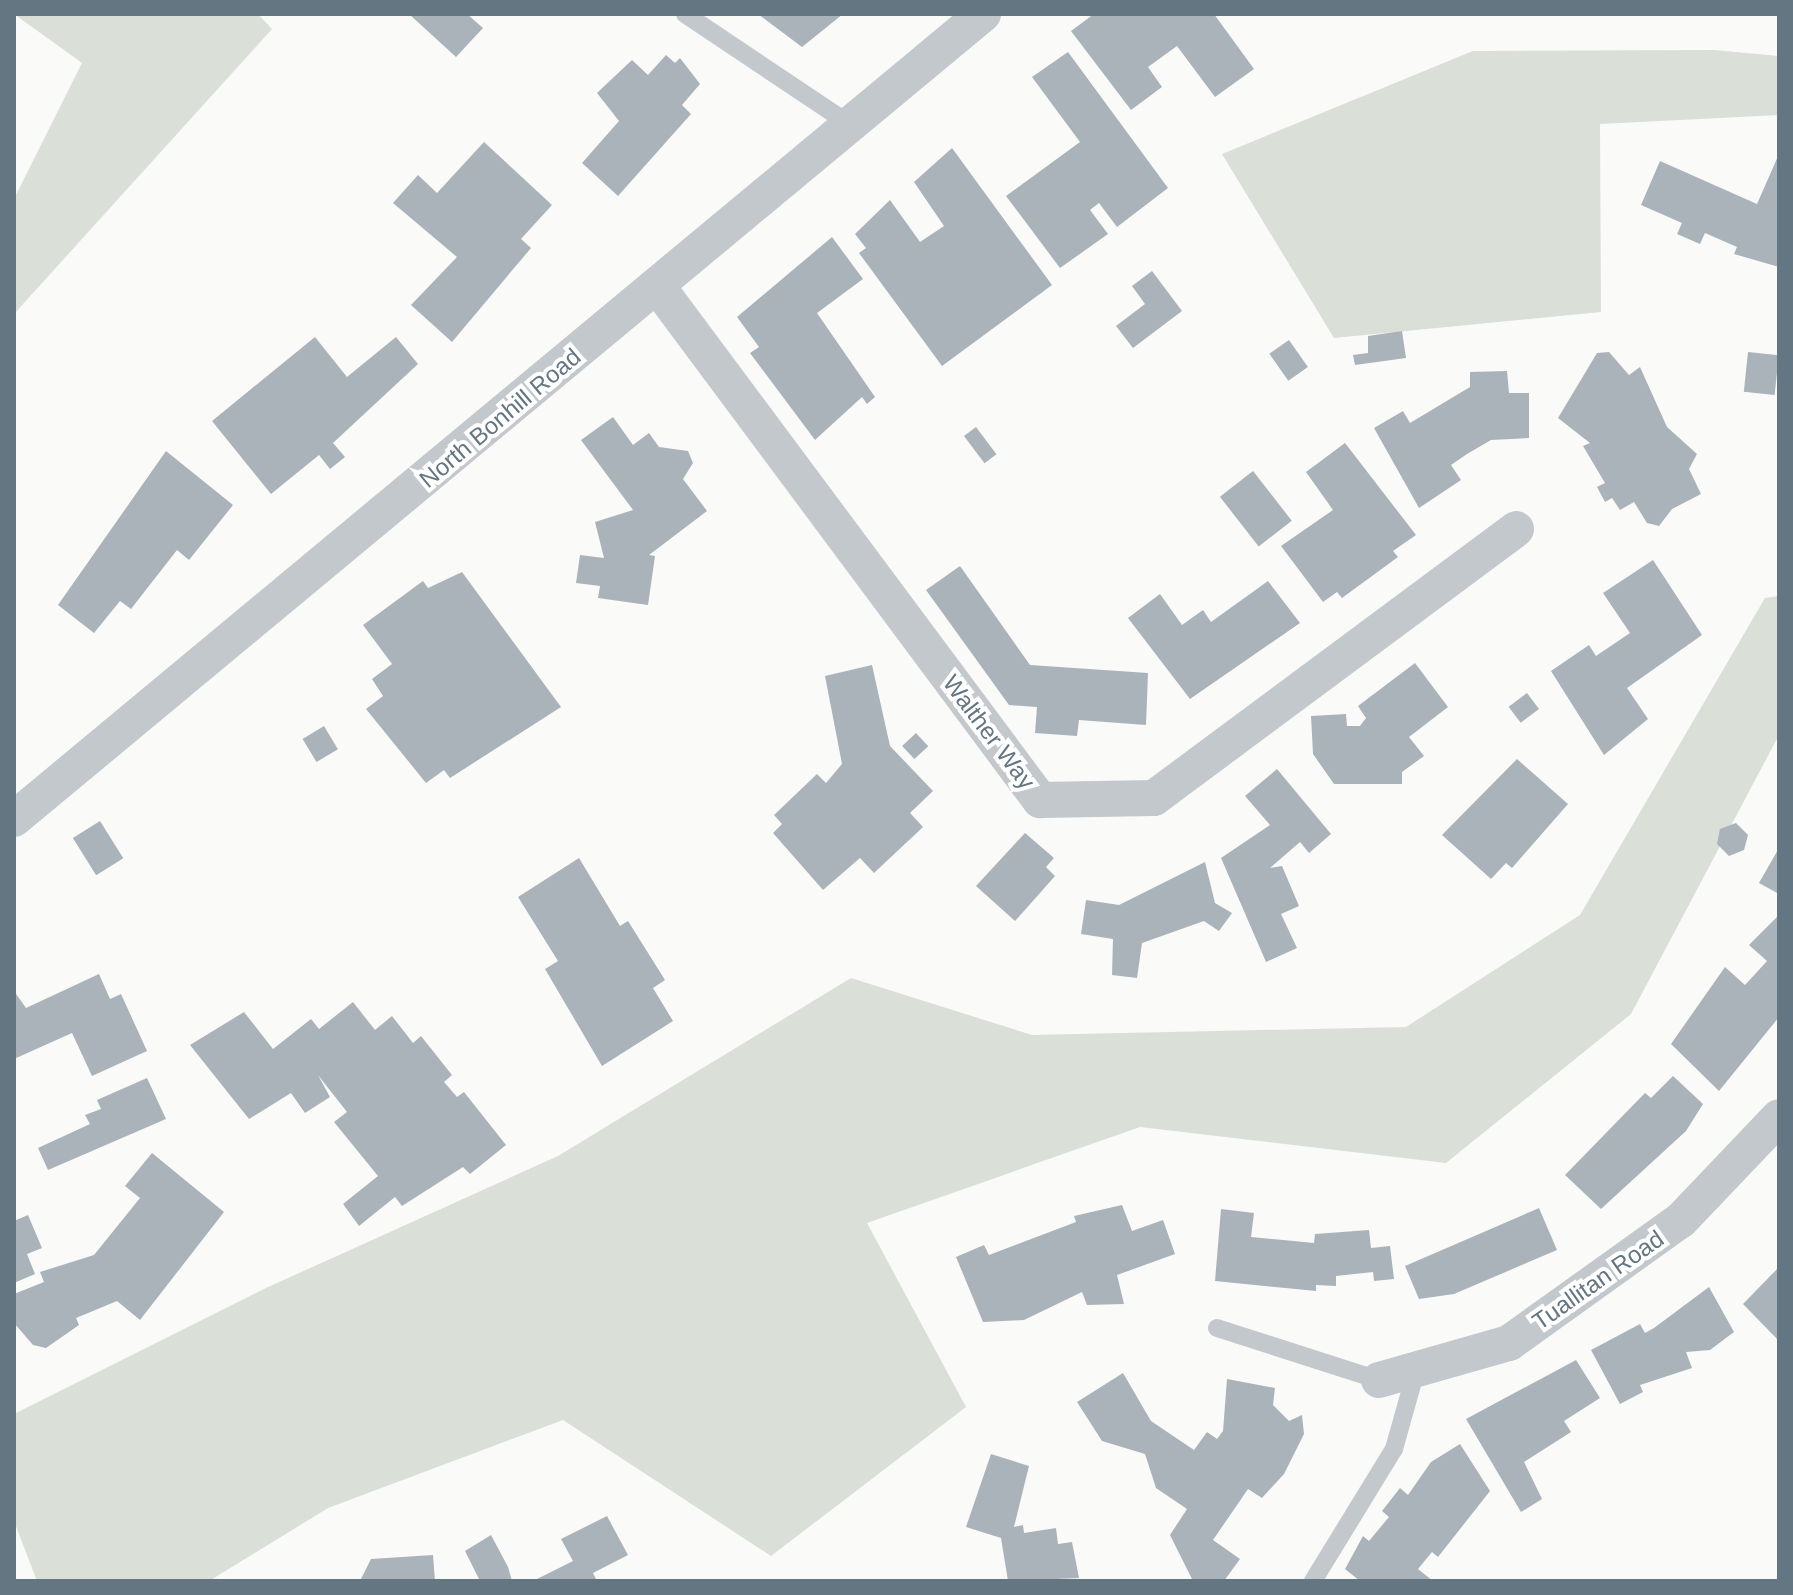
<!DOCTYPE html>
<html>
<head>
<meta charset="utf-8">
<style>
  body { margin:0 }
  #map { position:relative; width:1793px; height:1595px; overflow:hidden; background:#fafaf8; font-family:Arial,sans-serif }
  div>[style] { position:absolute }
  [style*='--x'] { left:calc(var(--x)*1px); top:calc(var(--y)*1px); width:calc(var(--w)*1px); rotate:calc(var(--a)*1deg) }
  .green>* { inset:0; background:#dadfd7 }
  .building>* { inset:0; background:#aab3b9; transform-origin:0 0 }
  .service>* { height:18px; margin:-9px; padding:0 9px; transform-origin:9px; border-radius:9px; background:#c3c8cc }
  .minor>* { height:36px; margin:-18px; padding:0 18px; transform-origin:18px; border-radius:18px; background:#c3c8cc }
  span { translate:-50% -50%; white-space:nowrap; text-align:center; line-height:1.15; -webkit-text-stroke:8px #fff; paint-order:stroke }
  .street-label { font-size:24px; color:#657683 }
  .frame { position:absolute; inset:0; border:16px solid #657683; pointer-events:none }
</style>
</head>
<body>
<div id="map">
  <div class="green">
    <div style="clip-path:polygon(14px 14px,258px 14px,272px 29px,14px 314px,14px 199px,82px 63px)"></div>
    <div style="clip-path:polygon(1714px 50px,1779px 56px,1779px 115px,1600px 124px,1601px 312px,1334px 338px,1222px 154px,1473px 51px)"></div>
    <div style="clip-path:polygon(1779px 596px,1779px 735px,1631px 1014px,1446px 1163px,1140px 1127px,867px 1223px,966px 1407px,771px 1556px,563px 1420px,328px 1508px,209px 1581px,37px 1581px,14px 1521px,14px 1414px,266px 1288px,558px 1156px,851px 978px,1032px 1035px,1406px 1027px,1580px 915px,1765px 598px)"></div>
  </div>
  <div class="building">
    <div style="clip-path:polygon(409px 14px,467px 14px,483px 28px,456px 57px)"></div>
    <div style="clip-path:polygon(758px 14px,843px 14px,802px 47px)"></div>
    <div style="clip-path:polygon(1094px 14px,1214px 14px,1254px 69px,1215px 97px,1177px 46px,1148px 67px,1162px 87px,1131px 110px,1071px 31px)"></div>
    <div style="clip-path:polygon(1068px 52px,1168px 188px,1117px 227px,1099px 203px,1090px 210px,1108px 234px,1060px 268px,1006px 196px,1080px 142px,1032px 77px)"></div>
    <div style="clip-path:polygon(666px 55px,675px 63px,680px 58px,700px 84px,682px 105px,691px 114px,618px 196px,582px 163px,619px 121px,597px 93px,632px 60px,648px 75px)"></div>
    <div style="clip-path:polygon(484px 142px,552px 205px,521px 239px,531px 248px,452px 342px,411px 305px,457px 257px,393px 203px,418px 175px,437px 193px)"></div>
    <div style="clip-path:polygon(952px 148px,1052px 285px,942px 366px,859px 253px,866px 248px,855px 234px,890px 200px,920px 242px,944px 226px,914px 182px)"></div>
    <div style="clip-path:polygon(1779px 154px,1779px 267px,1734px 254px,1737px 247px,1705px 233px,1700px 244px,1677px 234px,1682px 223px,1641px 205px,1660px 161px,1757px 204px)"></div>
    <div style="clip-path:polygon(832px 237px,863px 279px,817px 313px,875px 397px,867px 404px,862px 397px,815px 440px,750px 353px,759px 347px,737px 317px)"></div>
    <div style="clip-path:polygon(1152px 271px,1182px 311px,1133px 348px,1116px 326px,1145px 304px,1132px 286px)"></div>
    <div style="clip-path:polygon(1402px 331px,1406px 358px,1355px 365px,1353px 355px,1368px 353px,1368px 336px)"></div>
    <div style="clip-path:polygon(315px 337px,347px 377px,396px 337px,418px 364px,333px 443px,345px 457px,330px 469px,319px 455px,271px 494px,212px 421px)"></div>
    <div style="left:1289px;top:340px;width:33px;height:24px;rotate:55deg"></div>
    <div style="clip-path:polygon(1609px 352px,1629px 375px,1640px 367px,1667px 427px,1697px 454px,1689px 469px,1701px 494px,1672px 509px,1659px 526px,1647px 523px,1634px 502px,1620px 510px,1612px 498px,1605px 502px,1597px 487px,1605px 483px,1583px 446px,1590px 443px,1558px 418px,1597px 353px)"></div>
    <div style="left:1748px;top:352px;width:31px;height:40px;rotate:6deg"></div>
    <div style="clip-path:polygon(1507px 371px,1509px 393px,1529px 393px,1529px 438px,1491px 440px,1467px 454px,1451px 465px,1461px 480px,1419px 508px,1374px 428px,1403px 411px,1410px 423px,1470px 387px,1470px 372px)"></div>
    <div style="clip-path:polygon(613px 417px,633px 445px,649px 433px,659px 447px,688px 451px,693px 463px,683px 479px,707px 511px,649px 555px,655px 556px,648px 605px,598px 598px,600px 586px,576px 583px,580px 555px,604px 558px,595px 522px,633px 510px,581px 440px)"></div>
    <div style="left:976px;top:427px;width:34px;height:15px;rotate:53deg"></div>
    <div style="clip-path:polygon(1345px 443px,1416px 535px,1393px 551px,1398px 557px,1342px 598px,1337px 592px,1323px 602px,1281px 546px,1333px 510px,1306px 472px)"></div>
    <div style="clip-path:polygon(166px 451px,233px 505px,189px 560px,177px 550px,131px 609px,120px 601px,94px 633px,58px 605px)"></div>
    <div style="left:1253px;top:471px;width:63px;height:42px;rotate:52deg"></div>
    <div style="clip-path:polygon(1653px 560px,1702px 635px,1627px 688px,1648px 719px,1604px 755px,1551px 671px,1589px 645px,1596px 656px,1630px 633px,1603px 593px)"></div>
    <div style="clip-path:polygon(960px 566px,1030px 665px,1148px 673px,1146px 725px,1079px 720px,1077px 736px,1035px 733px,1037px 707px,1009px 705px,926px 590px)"></div>
    <div style="clip-path:polygon(462px 572px,561px 707px,450px 778px,444px 770px,426px 783px,366px 709px,383px 696px,372px 679px,392px 664px,363px 625px,423px 581px,428px 588px)"></div>
    <div style="clip-path:polygon(1268px 581px,1300px 623px,1190px 699px,1128px 618px,1160px 594px,1182px 625px,1203px 610px,1211px 622px)"></div>
    <div style="clip-path:polygon(1415px 663px,1448px 707px,1409px 737px,1424px 756px,1402px 772px,1402px 784px,1334px 784px,1313px 754px,1311px 716px,1346px 714px,1347px 726px,1360px 726px,1366px 718px,1358px 706px)"></div>
    <div style="clip-path:polygon(872px 665px,890px 746px,933px 791px,910px 813px,923px 827px,874px 873px,860px 858px,823px 890px,773px 833px,782px 824px,774px 815px,817px 774px,826px 783px,842px 764px,825px 676px)"></div>
    <div style="left:1527px;top:693px;width:20px;height:23px;rotate:53deg"></div>
    <div style="left:324px;top:726px;width:27px;height:25px;rotate:59deg"></div>
    <div style="left:916px;top:733px;width:18px;height:19px;rotate:47deg"></div>
    <div style="clip-path:polygon(1517px 759px,1568px 804px,1512px 868px,1506px 863px,1491px 879px,1442px 835px)"></div>
    <div style="clip-path:polygon(1277px 769px,1331px 834px,1309px 853px,1300px 842px,1270px 868px,1282px 866px,1299px 906px,1281px 914px,1297px 948px,1266px 962px,1221px 858px,1270px 825px,1245px 796px)"></div>
    <div style="left:100px;top:821px;width:44px;height:32px;rotate:58deg"></div>
    <div style="clip-path:polygon(1736px 823px,1748px 835px,1744px 850px,1729px 856px,1717px 844px,1720px 829px)"></div>
    <div style="clip-path:polygon(1025px 833px,1054px 858px,1046px 867px,1055px 876px,1015px 921px,976px 886px)"></div>
    <div style="clip-path:polygon(1779px 848px,1779px 894px,1759px 883px)"></div>
    <div style="clip-path:polygon(579px 858px,620px 926px,628px 921px,665px 980px,653px 988px,673px 1021px,602px 1066px,545px 969px,558px 961px,518px 897px)"></div>
    <div style="clip-path:polygon(1205px 862px,1215px 903px,1232px 913px,1219px 931px,1204px 921px,1142px 943px,1137px 978px,1112px 975px,1113px 939px,1081px 934px,1086px 900px,1119px 905px)"></div>
    <div style="clip-path:polygon(1779px 915px,1779px 1017px,1719px 1091px,1671px 1044px,1725px 967px,1745px 985px,1767px 961px,1749px 945px)"></div>
    <div style="clip-path:polygon(99px 974px,110px 999px,121px 994px,147px 1051px,92px 1076px,72px 1033px,14px 1059px,14px 991px,26px 1008px)"></div>
    <div style="clip-path:polygon(353px 1002px,375px 1030px,392px 1016px,413px 1043px,421px 1036px,452px 1075px,444px 1082px,457px 1097px,464px 1092px,506px 1145px,470px 1174px,463px 1167px,402px 1206px,395px 1197px,359px 1226px,343px 1204px,378px 1176px,334px 1122px,347px 1112px,318px 1075px,330px 1097px,305px 1113px,291px 1093px,249px 1119px,190px 1045px,244px 1012px,273px 1049px,311px 1019px,319px 1029px)"></div>
    <div style="clip-path:polygon(1673px 1076px,1703px 1104px,1686px 1131px,1601px 1209px,1565px 1175px,1645px 1093px,1651px 1098px)"></div>
    <div style="clip-path:polygon(147px 1078px,166px 1119px,48px 1170px,38px 1148px,90px 1124px,85px 1115px,101px 1109px,97px 1100px)"></div>
    <div style="clip-path:polygon(152px 1153px,224px 1212px,140px 1320px,117px 1301px,76px 1318px,79px 1325px,46px 1348px,33px 1345px,14px 1323px,14px 1294px,44px 1282px,40px 1272px,94px 1255px,140px 1198px,125px 1186px)"></div>
    <div style="clip-path:polygon(1122px 1205px,1132px 1231px,1163px 1220px,1175px 1254px,1117px 1275px,1124px 1304px,1087px 1305px,1082px 1292px,1024px 1320px,983px 1322px,956px 1257px,984px 1245px,989px 1255px,1076px 1222px,1074px 1216px)"></div>
    <div style="clip-path:polygon(1539px 1208px,1557px 1250px,1454px 1294px,1419px 1299px,1405px 1266px)"></div>
    <div style="clip-path:polygon(1221px 1209px,1254px 1213px,1251px 1237px,1314px 1243px,1315px 1234px,1369px 1230px,1371px 1248px,1390px 1246px,1394px 1279px,1374px 1281px,1373px 1272px,1336px 1276px,1336px 1286px,1316px 1285px,1316px 1291px,1215px 1281px)"></div>
    <div style="clip-path:polygon(28px 1215px,42px 1248px,27px 1254px,35px 1274px,14px 1283px,14px 1221px)"></div>
    <div style="clip-path:polygon(1779px 1267px,1779px 1341px,1743px 1304px)"></div>
    <div style="clip-path:polygon(1709px 1287px,1734px 1332px,1710px 1350px,1686px 1352px,1692px 1368px,1640px 1385px,1643px 1392px,1620px 1404px,1591px 1350px,1640px 1324px,1645px 1333px,1654px 1328px)"></div>
    <div style="clip-path:polygon(1576px 1360px,1600px 1398px,1564px 1421px,1571px 1432px,1524px 1462px,1542px 1499px,1521px 1512px,1466px 1419px)"></div>
    <div style="clip-path:polygon(1123px 1373px,1151px 1421px,1194px 1450px,1207px 1432px,1217px 1439px,1223px 1431px,1227px 1379px,1275px 1388px,1273px 1405px,1289px 1421px,1302px 1415px,1304px 1434px,1284px 1474px,1262px 1498px,1248px 1489px,1213px 1540px,1240px 1559px,1224px 1581px,1193px 1581px,1170px 1535px,1187px 1509px,1156px 1488px,1145px 1454px,1102px 1441px,1077px 1402px)"></div>
    <div style="clip-path:polygon(1460px 1444px,1490px 1491px,1438px 1557px,1432px 1552px,1418px 1569px,1433px 1581px,1360px 1581px,1345px 1569px,1363px 1536px,1369px 1541px,1389px 1517px,1382px 1511px,1400px 1488px,1408px 1495px,1431px 1462px)"></div>
    <div style="clip-path:polygon(991px 1454px,1029px 1466px,1014px 1527px,1023px 1525px,1024px 1533px,1056px 1528px,1058px 1544px,1072px 1542px,1079px 1578px,1008px 1581px,1001px 1538px,966px 1527px)"></div>
    <div style="clip-path:polygon(607px 1516px,628px 1555px,593px 1573px,597px 1581px,533px 1581px,573px 1561px,561px 1539px)"></div>
    <div style="clip-path:polygon(491px 1535px,508px 1567px,512px 1581px,480px 1581px,465px 1551px)"></div>
    <div style="clip-path:polygon(433px 1555px,435px 1581px,360px 1581px,371px 1559px)"></div>
  </div>
  <div class="service">
    <div style="--x:685;--y:14;--w:200;--a:33.8"></div>
    <div style="--x:1217;--y:1328;--w:170;--a:17.8"></div>
    <div style="--x:1313;--y:1581;--w:155;--a:-58.5"></div>
    <div style="--x:1394;--y:1449;--w:85;--a:-74.3"></div>
  </div>
  <div class="minor">
    <div style="--x:658;--y:287;--w:640;--a:53.33"></div>
    <div style="--x:1040;--y:800;--w:114;--a:-1"></div>
    <div style="--x:1154;--y:798;--w:451;--a:-36.6"></div>
    <div style="--x:14;--y:819;--w:1260;--a:-39.72"></div>
    <div style="--x:1379;--y:1380;--w:135;--a:-15.9"></div>
    <div style="--x:1509;--y:1343;--w:211;--a:-35.6"></div>
    <div style="--x:1681;--y:1220;--w:142;--a:-46.4"></div>
  </div>
  <div class="street-label">
    <span style="left:500px;top:418px;rotate:-40deg">North Bonhill Road</span>
    <span style="left:989px;top:732px;rotate:53deg">Walther Way</span>
    <span style="left:1598px;top:1280px;rotate:-35deg">Tuallitan Road</span>
  </div>
  <div class="frame"></div>
</div>
</body>
</html>
